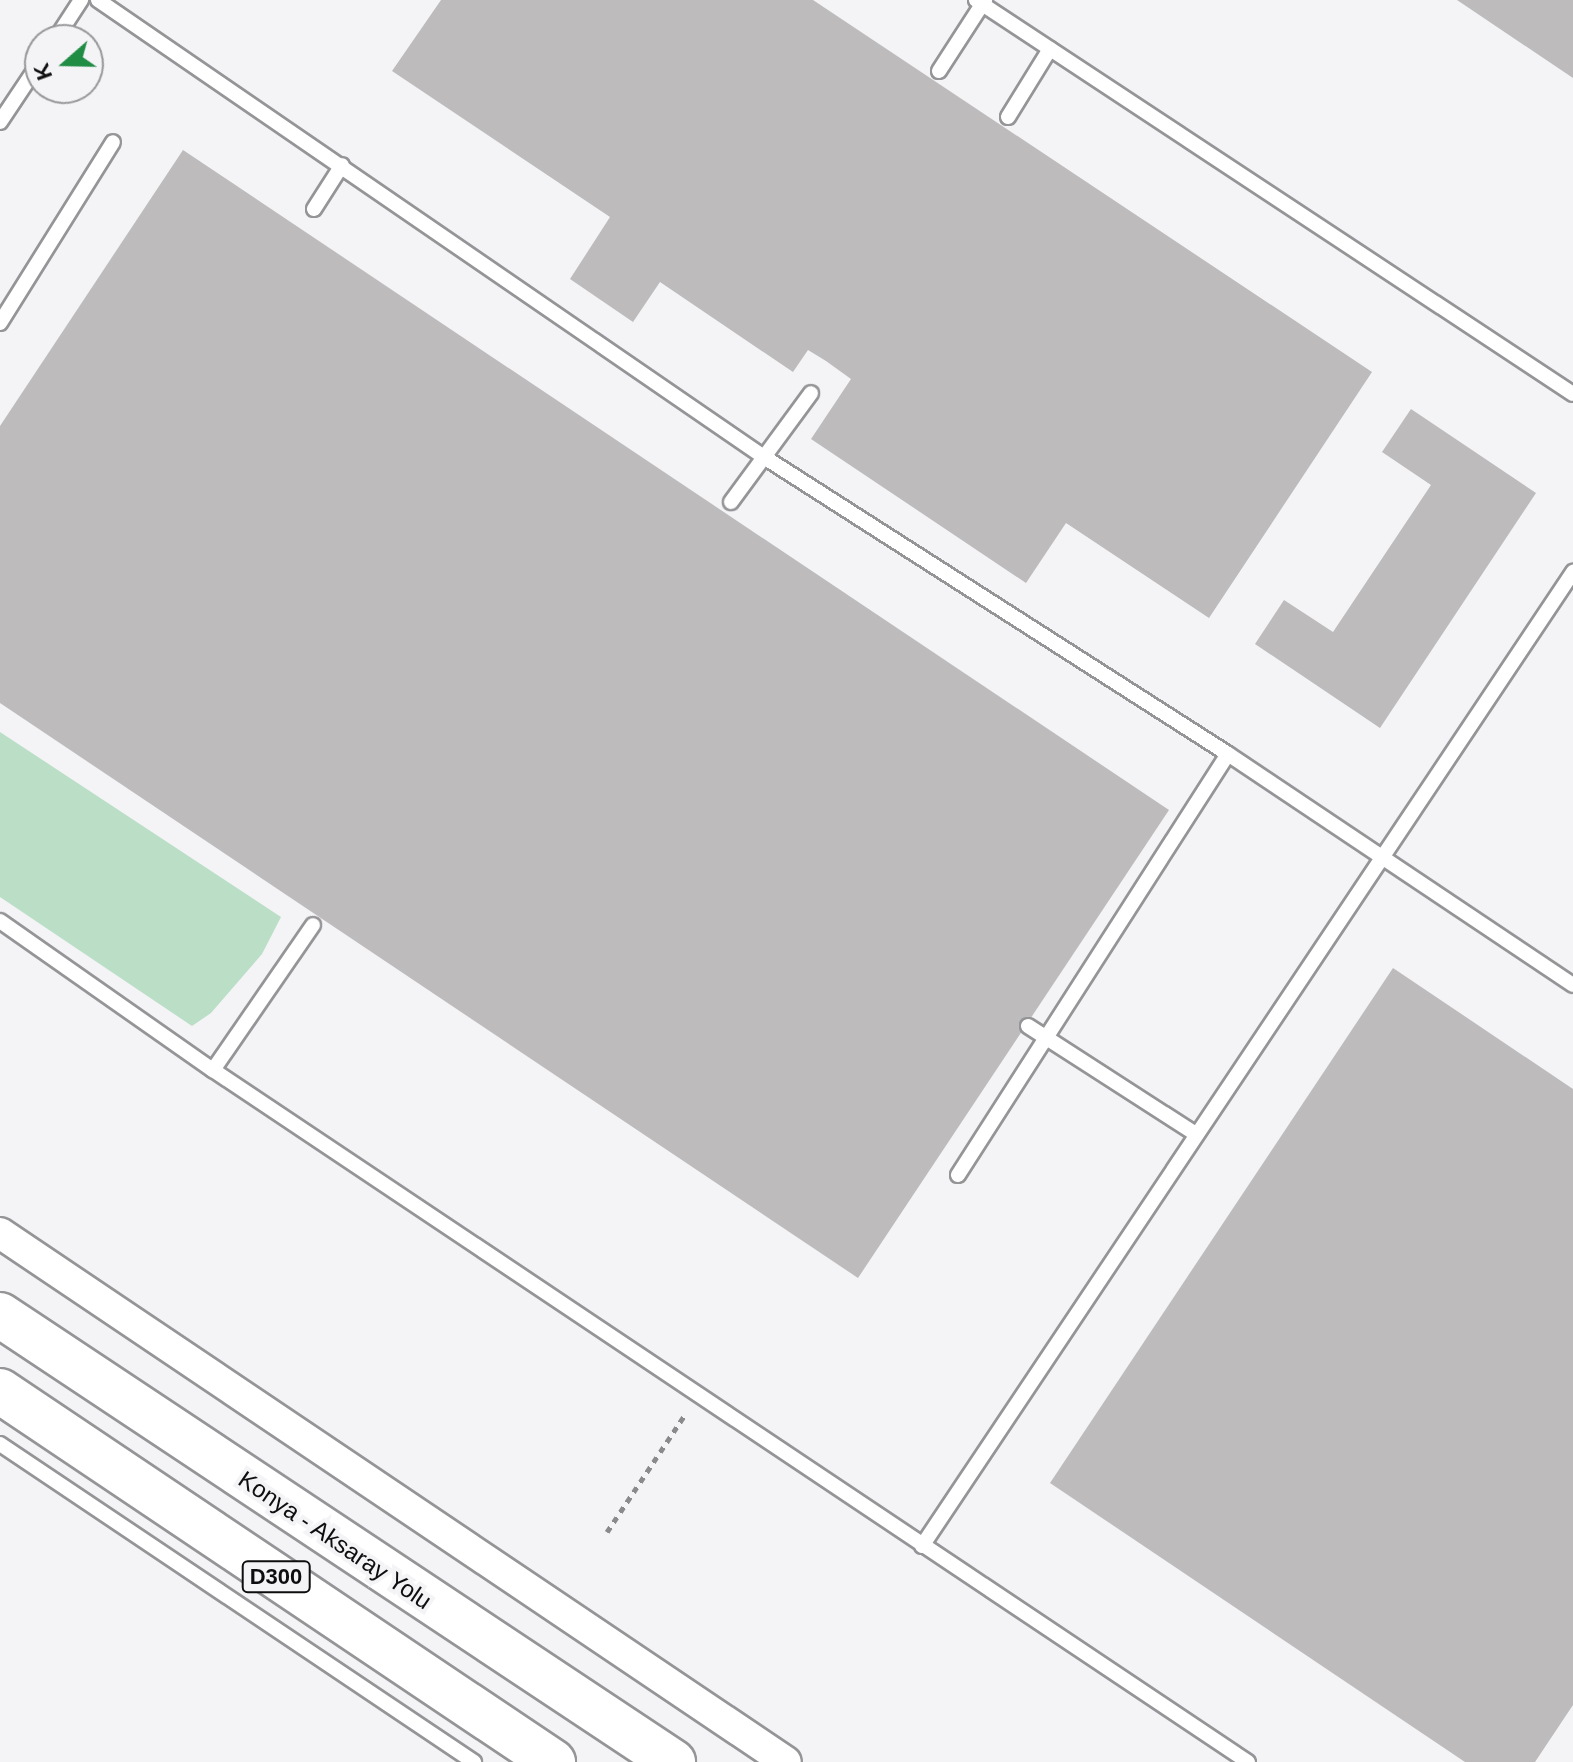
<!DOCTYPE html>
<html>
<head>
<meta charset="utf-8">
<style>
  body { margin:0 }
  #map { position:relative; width:1573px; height:1762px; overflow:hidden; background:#f4f4f7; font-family:Arial,sans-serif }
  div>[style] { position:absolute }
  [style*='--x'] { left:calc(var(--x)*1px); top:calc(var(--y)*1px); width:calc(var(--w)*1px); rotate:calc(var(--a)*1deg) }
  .green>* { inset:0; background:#badec6 }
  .building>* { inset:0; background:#bdbbbc }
  .path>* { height:5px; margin-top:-2.5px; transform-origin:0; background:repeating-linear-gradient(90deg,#8a8a8c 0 6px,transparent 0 12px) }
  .roads { filter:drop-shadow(2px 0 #959598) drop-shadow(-2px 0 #959598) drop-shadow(0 2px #959598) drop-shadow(0 -2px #959598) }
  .service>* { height:14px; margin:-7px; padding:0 7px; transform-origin:7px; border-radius:7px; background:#fff }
  .minor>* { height:30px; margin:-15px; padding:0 15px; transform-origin:15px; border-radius:15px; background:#fff }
  .trunk>* { height:44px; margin:-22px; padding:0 22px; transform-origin:22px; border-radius:22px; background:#fff }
  span { translate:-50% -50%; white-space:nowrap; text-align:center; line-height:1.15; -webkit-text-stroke:8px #f4f4f7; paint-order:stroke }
  .shield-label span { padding:2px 6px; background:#f4f4f7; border:2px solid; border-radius:6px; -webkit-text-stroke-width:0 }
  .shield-label { font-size:22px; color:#0e0e0f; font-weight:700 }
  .street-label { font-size:24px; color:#0e0e0f }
  .north { position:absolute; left:24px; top:24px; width:80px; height:80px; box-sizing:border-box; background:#f4f4f7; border:2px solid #98989a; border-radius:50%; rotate:250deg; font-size:22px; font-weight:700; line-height:32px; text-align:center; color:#0e0e0f }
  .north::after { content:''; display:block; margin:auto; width:28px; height:36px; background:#218c44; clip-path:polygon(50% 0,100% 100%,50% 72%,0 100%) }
</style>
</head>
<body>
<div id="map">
  <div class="green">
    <div style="clip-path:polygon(0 732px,281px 917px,262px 954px,211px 1013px,192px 1026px,0 897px)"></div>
  </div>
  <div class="building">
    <div style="clip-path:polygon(441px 0,813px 0,1372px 372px,1209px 618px,1066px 523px,1026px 583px,811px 439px,851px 379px,826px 361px,808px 350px,793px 372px,660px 282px,633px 322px,570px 279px,610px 217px,392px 71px)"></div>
    <div style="clip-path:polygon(1457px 0,1573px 0,1573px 78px)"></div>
    <div style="clip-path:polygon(183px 150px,1169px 810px,858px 1278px,0 703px,0 426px)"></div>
    <div style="clip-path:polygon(1411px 409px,1536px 493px,1380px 728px,1255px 644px,1284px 600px,1333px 632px,1431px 485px,1382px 452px)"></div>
    <div style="clip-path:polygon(1393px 968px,1573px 1089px,1573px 1705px,1535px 1762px,1465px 1762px,1050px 1483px)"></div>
  </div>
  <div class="path">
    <div style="--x:607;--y:1532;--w:143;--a:-56.4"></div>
  </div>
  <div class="roads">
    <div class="service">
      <div style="--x:98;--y:0;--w:808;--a:34.46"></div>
      <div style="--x:764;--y:457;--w:551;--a:32.62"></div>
      <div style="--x:1228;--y:754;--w:415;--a:33.8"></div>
      <div style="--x:976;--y:0;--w:715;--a:33.42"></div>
      <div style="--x:55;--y:40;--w:48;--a:-57"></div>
      <div style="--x:939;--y:71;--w:85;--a:-57.1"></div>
      <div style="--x:1008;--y:117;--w:80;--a:-58.3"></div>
      <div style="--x:0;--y:122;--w:72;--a:-56.3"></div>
      <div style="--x:314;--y:209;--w:52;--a:-57.5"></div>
      <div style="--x:0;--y:323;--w:213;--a:-58"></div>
      <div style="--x:731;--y:502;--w:135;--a:-53.7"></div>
      <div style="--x:0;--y:921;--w:260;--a:35"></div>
      <div style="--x:213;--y:1070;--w:1245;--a:33.77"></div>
      <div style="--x:1028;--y:1026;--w:197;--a:32.8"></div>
      <div style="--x:213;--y:1070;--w:176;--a:-55.4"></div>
      <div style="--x:958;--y:1175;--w:500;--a:-57.33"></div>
      <div style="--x:0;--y:1444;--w:571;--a:33.86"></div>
      <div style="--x:922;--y:1546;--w:1172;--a:-56.24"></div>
    </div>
    <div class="minor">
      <div style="--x:0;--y:1233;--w:947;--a:33.94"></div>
    </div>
    <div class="trunk">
      <div style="--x:0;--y:1315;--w:808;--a:33.59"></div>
      <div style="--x:0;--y:1391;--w:666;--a:33.86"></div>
    </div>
  </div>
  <div class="shield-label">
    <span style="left:276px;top:1577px">D300</span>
  </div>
  <div class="street-label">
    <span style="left:335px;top:1540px;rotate:34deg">Konya - Aksaray Yolu</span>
  </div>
  <div class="north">K</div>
</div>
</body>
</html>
